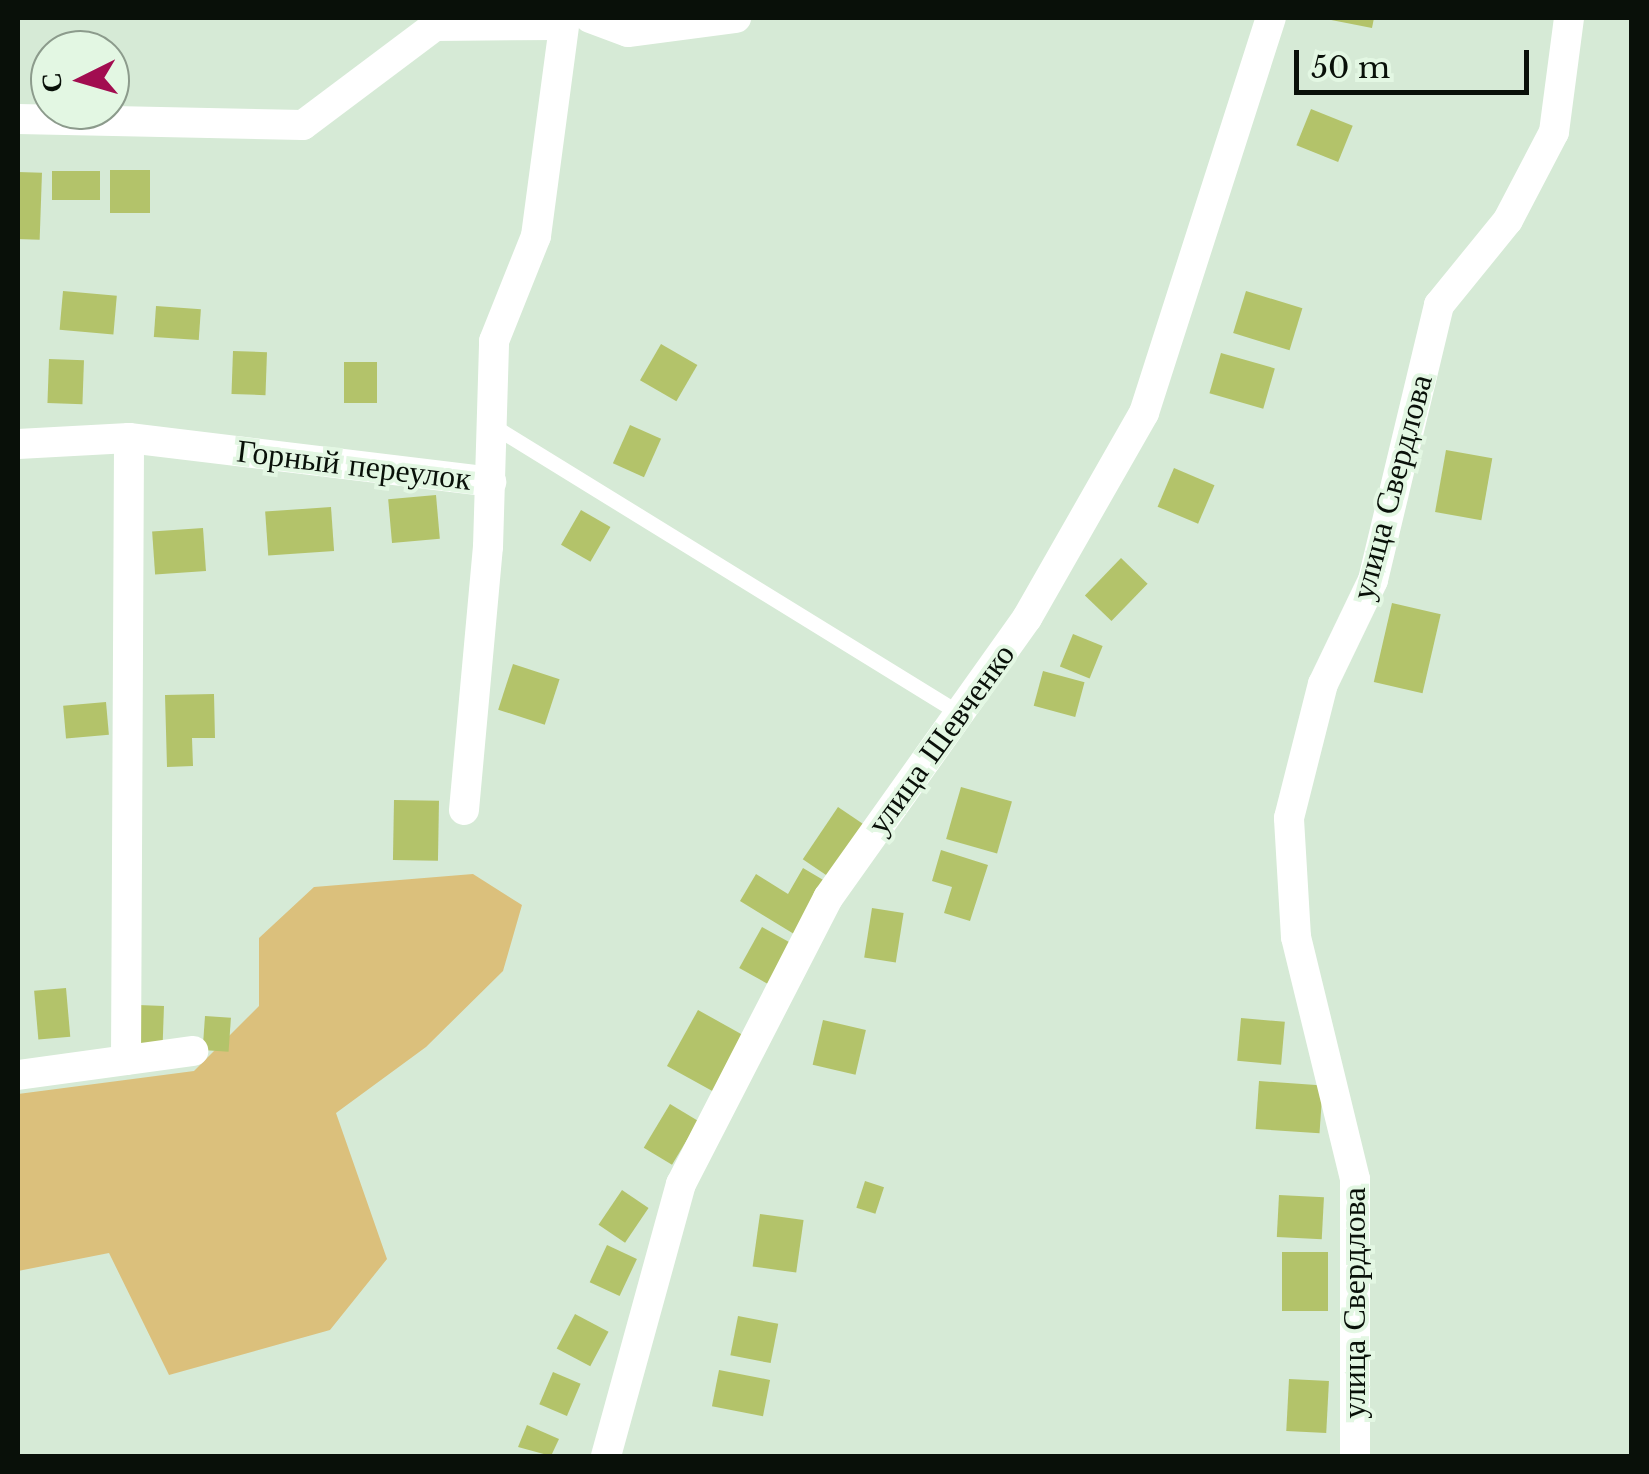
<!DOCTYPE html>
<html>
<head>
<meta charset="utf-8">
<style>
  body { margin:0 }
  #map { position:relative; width:1649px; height:1474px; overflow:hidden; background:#d6ead6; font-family:"Libre Baskerville",serif }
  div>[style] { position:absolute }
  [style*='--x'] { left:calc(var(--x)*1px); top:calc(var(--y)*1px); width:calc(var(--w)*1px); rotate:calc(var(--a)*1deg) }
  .green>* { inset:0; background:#dbc07c }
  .building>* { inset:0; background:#b3c36a; transform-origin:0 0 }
  .service>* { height:15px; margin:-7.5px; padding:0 7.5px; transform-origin:7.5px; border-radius:7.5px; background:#fff }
  .minor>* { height:30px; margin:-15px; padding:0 15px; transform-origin:15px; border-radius:15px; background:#fff }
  span { translate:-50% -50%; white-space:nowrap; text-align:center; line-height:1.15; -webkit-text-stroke:8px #e3f7e3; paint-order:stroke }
  .street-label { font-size:32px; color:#091009 }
  .frame { position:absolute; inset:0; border:20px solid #091009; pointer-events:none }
  .north { position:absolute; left:30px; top:30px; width:100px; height:100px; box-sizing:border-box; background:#e3f7e3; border:2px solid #8c9b8c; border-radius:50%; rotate:265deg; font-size:28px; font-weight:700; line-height:40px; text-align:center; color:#091009 }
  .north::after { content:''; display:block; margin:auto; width:35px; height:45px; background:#a20d50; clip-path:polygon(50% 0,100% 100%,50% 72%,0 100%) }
  .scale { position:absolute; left:1294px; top:50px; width:235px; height:45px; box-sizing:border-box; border:5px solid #091009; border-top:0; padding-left:12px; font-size:30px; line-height:35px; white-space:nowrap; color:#091009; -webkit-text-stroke:8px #e3f7e3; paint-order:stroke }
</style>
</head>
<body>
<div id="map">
  <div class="green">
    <div style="clip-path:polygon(473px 874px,522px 905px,503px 971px,426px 1047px,336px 1113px,387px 1259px,330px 1330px,169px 1375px,109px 1253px,18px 1271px,18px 1094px,194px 1071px,259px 1006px,259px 938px,314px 887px)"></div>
  </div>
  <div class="building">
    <div style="clip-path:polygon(1321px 18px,1374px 18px,1372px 28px)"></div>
    <div style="left:1311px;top:109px;width:45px;height:39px;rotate:22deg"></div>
    <div style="left:110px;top:170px;width:40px;height:43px"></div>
    <div style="left:52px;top:171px;width:48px;height:29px"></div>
    <div style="left:18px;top:172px;width:24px;height:67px;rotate:2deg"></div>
    <div style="left:63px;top:291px;width:54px;height:39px;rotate:5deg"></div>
    <div style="left:1246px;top:291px;width:59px;height:44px;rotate:17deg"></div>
    <div style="left:156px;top:306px;width:45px;height:31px;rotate:4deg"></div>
    <div style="left:661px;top:344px;width:42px;height:42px;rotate:30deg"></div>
    <div style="left:233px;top:351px;width:34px;height:43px;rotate:2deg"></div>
    <div style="left:1221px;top:353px;width:56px;height:42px;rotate:16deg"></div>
    <div style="left:49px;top:359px;width:35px;height:44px;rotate:2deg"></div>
    <div style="left:377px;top:362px;width:41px;height:33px;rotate:90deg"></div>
    <div style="left:630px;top:425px;width:34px;height:42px;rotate:24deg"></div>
    <div style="left:1446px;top:450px;width:47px;height:63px;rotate:10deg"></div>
    <div style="left:1174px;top:468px;width:44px;height:42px;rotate:23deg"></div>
    <div style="left:436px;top:495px;width:44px;height:48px;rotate:85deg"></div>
    <div style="left:331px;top:507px;width:44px;height:66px;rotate:86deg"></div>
    <div style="left:581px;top:510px;width:34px;height:40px;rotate:30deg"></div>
    <div style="left:203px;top:528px;width:43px;height:51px;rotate:86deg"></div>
    <div style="left:1121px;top:558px;width:37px;height:52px;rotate:44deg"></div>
    <div style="left:1392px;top:603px;width:50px;height:81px;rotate:13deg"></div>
    <div style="left:1073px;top:634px;width:32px;height:35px;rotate:22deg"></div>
    <div style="left:513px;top:664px;width:49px;height:48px;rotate:18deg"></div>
    <div style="left:1043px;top:671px;width:43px;height:36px;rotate:15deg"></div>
    <div style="clip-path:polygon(214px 694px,215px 738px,192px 738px,193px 766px,167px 767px,165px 695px)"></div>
    <div style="left:106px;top:702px;width:33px;height:43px;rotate:85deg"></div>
    <div style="left:961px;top:787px;width:53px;height:54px;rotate:16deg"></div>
    <div style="left:394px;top:800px;width:45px;height:60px;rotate:1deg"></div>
    <div style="left:838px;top:807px;width:37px;height:63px;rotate:34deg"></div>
    <div style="clip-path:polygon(941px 850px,988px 865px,970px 921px,944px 913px,952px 887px,932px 881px)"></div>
    <div style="clip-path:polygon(803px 868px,825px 881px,794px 934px,740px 901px,756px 874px,788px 894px)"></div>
    <div style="left:872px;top:908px;width:32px;height:50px;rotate:9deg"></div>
    <div style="left:762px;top:927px;width:35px;height:47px;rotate:29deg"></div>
    <div style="left:66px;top:988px;width:49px;height:32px;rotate:85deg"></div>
    <div style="left:138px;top:1005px;width:26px;height:40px;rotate:2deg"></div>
    <div style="left:698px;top:1010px;width:57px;height:64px;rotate:29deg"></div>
    <div style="left:205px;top:1016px;width:26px;height:34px;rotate:4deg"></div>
    <div style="left:1241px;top:1018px;width:44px;height:43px;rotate:5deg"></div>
    <div style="left:823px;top:1020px;width:44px;height:46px;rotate:13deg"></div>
    <div style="left:1259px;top:1081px;width:64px;height:48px;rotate:4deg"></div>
    <div style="left:670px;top:1104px;width:33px;height:51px;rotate:31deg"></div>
    <div style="left:865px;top:1181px;width:20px;height:28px;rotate:18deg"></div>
    <div style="left:622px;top:1190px;width:32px;height:42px;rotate:34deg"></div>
    <div style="left:1279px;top:1195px;width:45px;height:42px;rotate:3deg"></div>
    <div style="left:760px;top:1214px;width:44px;height:53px;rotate:8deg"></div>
    <div style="left:607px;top:1245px;width:33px;height:41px;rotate:25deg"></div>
    <div style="left:1282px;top:1252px;width:46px;height:59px"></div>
    <div style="left:575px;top:1314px;width:38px;height:39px;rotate:28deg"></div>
    <div style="left:738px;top:1316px;width:41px;height:40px;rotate:11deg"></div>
    <div style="left:719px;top:1370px;width:52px;height:37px;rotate:11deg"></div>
    <div style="left:553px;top:1372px;width:30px;height:35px;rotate:23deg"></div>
    <div style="left:1289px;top:1379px;width:40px;height:52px;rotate:3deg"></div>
    <div style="clip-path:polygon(527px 1425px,559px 1439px,551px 1456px,518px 1447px)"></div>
  </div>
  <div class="service">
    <div style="--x:495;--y:427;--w:545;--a:31.65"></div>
  </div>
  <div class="minor">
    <div style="--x:590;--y:18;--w:40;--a:20.2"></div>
    <div style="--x:628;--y:32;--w:109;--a:-7.4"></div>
    <div style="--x:18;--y:119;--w:285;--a:1.2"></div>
    <div style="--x:303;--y:125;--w:165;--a:-36.9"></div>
    <div style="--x:435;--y:26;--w:127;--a:-0.5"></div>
    <div style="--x:18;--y:444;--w:111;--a:-3.1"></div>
    <div style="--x:129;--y:438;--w:365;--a:6.9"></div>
    <div style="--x:464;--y:810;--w:264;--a:-84.8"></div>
    <div style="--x:488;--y:547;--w:206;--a:-88.3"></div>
    <div style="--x:494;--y:341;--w:113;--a:-68.2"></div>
    <div style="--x:536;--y:236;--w:220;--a:-82.4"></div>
    <div style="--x:126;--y:1060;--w:622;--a:-89.72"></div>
    <div style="--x:18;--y:1075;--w:177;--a:-7.8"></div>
    <div style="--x:606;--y:1456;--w:282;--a:-74.6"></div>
    <div style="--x:681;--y:1184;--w:322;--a:-62.8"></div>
    <div style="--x:828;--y:898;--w:344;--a:-54.6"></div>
    <div style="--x:1027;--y:618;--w:236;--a:-60.3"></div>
    <div style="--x:1144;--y:413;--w:415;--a:-72.2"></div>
    <div style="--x:1355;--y:1456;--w:277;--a:-90"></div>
    <div style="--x:1355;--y:1179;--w:249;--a:-103.7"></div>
    <div style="--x:1296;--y:937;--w:119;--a:-93.4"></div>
    <div style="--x:1289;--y:818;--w:138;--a:-75.8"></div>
    <div style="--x:1323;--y:684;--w:115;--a:-64.3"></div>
    <div style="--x:1373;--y:580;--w:283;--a:-76.5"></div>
    <div style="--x:1439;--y:305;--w:109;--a:-50.9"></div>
    <div style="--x:1508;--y:220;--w:99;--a:-62.4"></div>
    <div style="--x:1554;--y:132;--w:115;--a:-82.5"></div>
  </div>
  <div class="street-label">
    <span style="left:354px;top:465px;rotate:7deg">Горный переулок</span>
    <span style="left:1392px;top:487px;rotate:-75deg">улица Свердлова</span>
    <span style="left:941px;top:739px;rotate:-54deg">улица Шевченко</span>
    <span style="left:1354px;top:1303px;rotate:-90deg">улица Свердлова</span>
  </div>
  <div class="frame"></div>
  <div class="north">С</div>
  <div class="scale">50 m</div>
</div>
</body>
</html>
